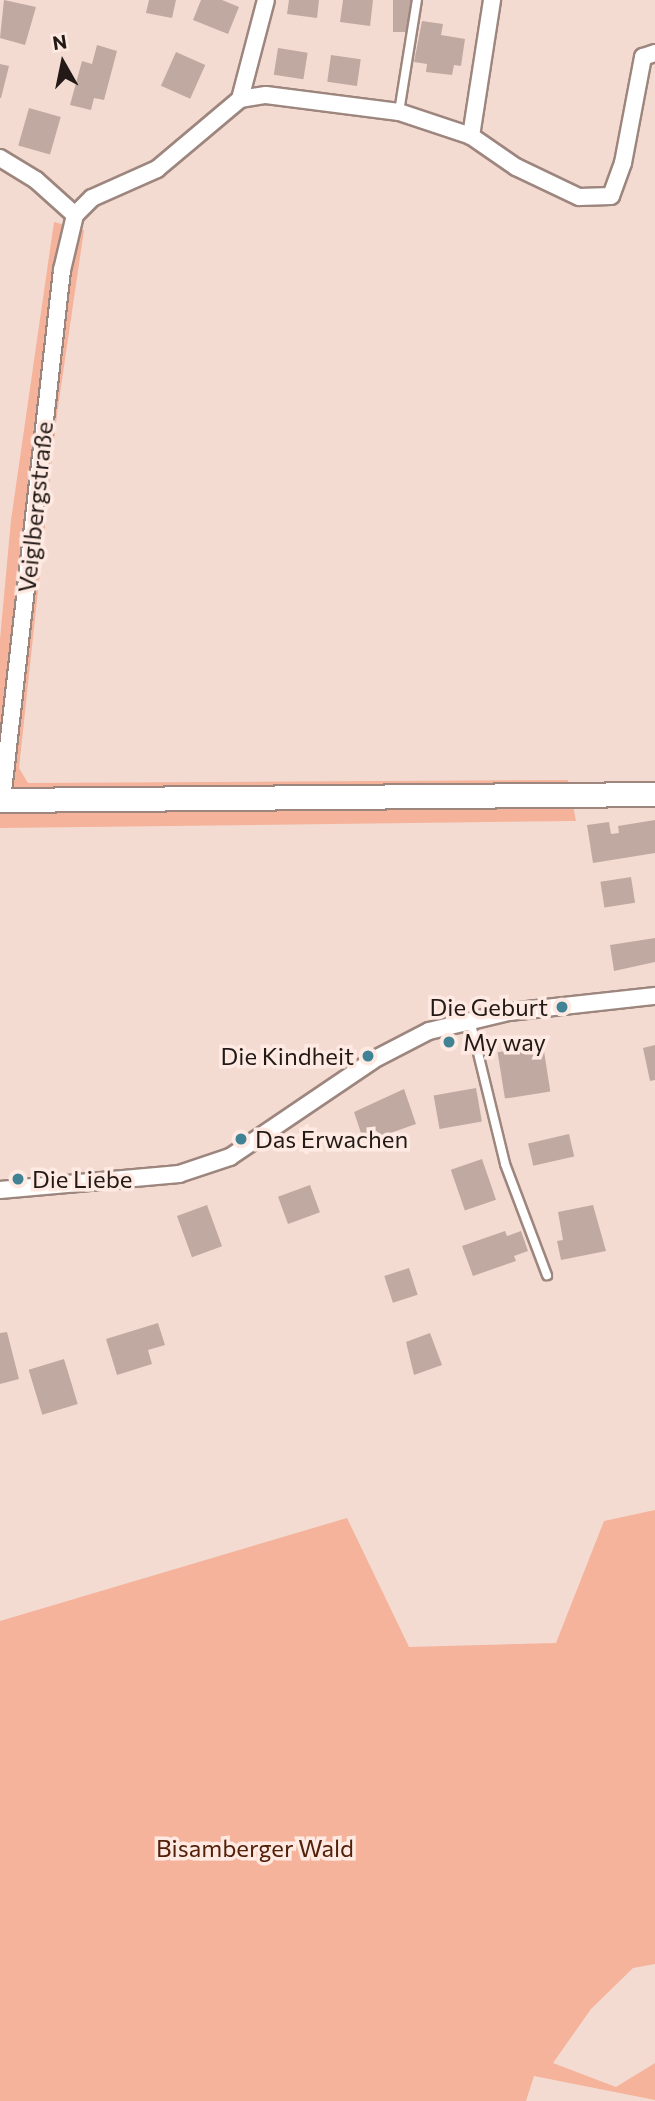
<!DOCTYPE html>
<html>
<head>
<meta charset="utf-8">
<style>
  body { margin:0 }
  #map { position:relative; width:655px; height:2101px; overflow:hidden; background:#f4dbd2; font-family:Commissioner,sans-serif }
  div>[style] { position:absolute }
  [style*='--x'] { left:calc(var(--x)*1px); top:calc(var(--y)*1px); width:calc(var(--w)*1px); rotate:calc(var(--a)*1deg) }
  .green>* { inset:0; background:#f4b39a }
  .building>* { inset:0; background:#c0a9a0; transform-origin:0 0 }
  .roads { filter:drop-shadow(2px 0 #9d867e) drop-shadow(-2px 0 #9d867e) drop-shadow(0 2px #9d867e) drop-shadow(0 -2px #9d867e) }
  .lane>* { height:8px; margin:-4px; padding:0 4px; transform-origin:4px; border-radius:4px; background:#fff }
  .street>* { height:16px; margin:-8px; padding:0 8px; transform-origin:8px; border-radius:8px; background:#fff }
  .secondary>* { height:23px; margin:-11.5px; padding:0 11.5px; transform-origin:11.5px; border-radius:11.5px; background:#fff }
  .dots>* { width:19px; height:19px; translate:-50% -50%; box-sizing:border-box; border:4px solid #feeae2; border-radius:50% }
  span { translate:-50% -50%; white-space:nowrap; text-align:center; line-height:1.15; -webkit-text-stroke:7px #feeae2; paint-order:stroke }
  .street-label { font-size:24px; color:#231a17 }
  .poi-label { font-size:24px; color:#231a17 }
  .right { translate:-100% -50%; text-align:right }
  .left { translate:0 -50%; text-align:left }
  .park-label { font-size:24px; color:#532009 }
  .north { position:absolute; left:28px; top:28px; width:70px; height:70px; -webkit-text-stroke:5px #feeae2; paint-order:stroke; rotate:351deg; font-size:19px; font-weight:700; line-height:28px; text-align:center; color:#231a17 }
  .north::after { content:''; display:block; margin:auto; width:24px; height:32px; background:#231a17; clip-path:polygon(50% 0,100% 100%,50% 72%,0 100%) }
</style>
</head>
<body>
<div id="map">
  <div class="green">
    <div style="clip-path:polygon(54px 222px,84px 230px,57px 414px,19px 768px,28px 783px,568px 780px,576px 821px,0 828px,0 639px,11px 520px)"></div>
    <div style="clip-path:polygon(655px 1510px,655px 1964px,633px 1968px,591px 2009px,553px 2063px,616px 2087px,655px 2063px,655px 2100px,534px 2076px,526px 2101px,0 2101px,0 1621px,347px 1518px,409px 1647px,556px 1643px,604px 1521px)"></div>
  </div>
  <div class="building">
    <div style="clip-path:polygon(4px 0,36px 7px,25px 45px,0 38px)"></div>
    <div style="clip-path:polygon(149px 0,176px 0,172px 18px,146px 13px)"></div>
    <div style="clip-path:polygon(201px 0,222px 0,239px 7px,228px 34px,193px 20px)"></div>
    <div style="clip-path:polygon(289px 0,319px 0,317px 18px,287px 14px)"></div>
    <div style="clip-path:polygon(343px 0,373px 0,370px 26px,340px 22px)"></div>
    <div style="left:393px;top:0;width:20px;height:32px"></div>
    <div style="clip-path:polygon(422px 21px,443px 24px,441px 35px,465px 39px,461px 66px,454px 65px,452px 75px,426px 72px,427px 64px,414px 62px)"></div>
    <div style="clip-path:polygon(97px 45px,117px 51px,104px 100px,94px 98px,91px 110px,70px 105px,82px 61px,92px 64px)"></div>
    <div style="left:278px;top:48px;width:30px;height:27px;rotate:9deg"></div>
    <div style="left:176px;top:52px;width:32px;height:37px;rotate:24deg"></div>
    <div style="left:331px;top:55px;width:30px;height:27px;rotate:8deg"></div>
    <div style="clip-path:polygon(0 64px,9px 66px,1px 98px,0 98px)"></div>
    <div style="left:29px;top:108px;width:33px;height:39px;rotate:16deg"></div>
    <div style="clip-path:polygon(655px 820px,655px 853px,593px 863px,587px 825px,609px 822px,611px 834px,619px 833px,618px 826px)"></div>
    <div style="left:631px;top:877px;width:26px;height:31px;rotate:81deg"></div>
    <div style="clip-path:polygon(655px 938px,655px 962px,614px 971px,610px 945px)"></div>
    <div style="left:543px;top:1045px;width:47px;height:46px;rotate:81deg"></div>
    <div style="clip-path:polygon(655px 1045px,655px 1080px,650px 1081px,643px 1048px)"></div>
    <div style="left:476px;top:1088px;width:34px;height:43px;rotate:80deg"></div>
    <div style="clip-path:polygon(404px 1089px,416px 1124px,379px 1137px,377px 1131px,362px 1136px,354px 1112px)"></div>
    <div style="left:569px;top:1134px;width:23px;height:42px;rotate:77deg"></div>
    <div style="left:482px;top:1159px;width:43px;height:33px;rotate:71deg"></div>
    <div style="left:310px;top:1185px;width:29px;height:34px;rotate:70deg"></div>
    <div style="left:207px;top:1205px;width:44px;height:32px;rotate:70deg"></div>
    <div style="clip-path:polygon(593px 1205px,606px 1251px,561px 1260px,557px 1241px,563px 1240px,558px 1212px)"></div>
    <div style="clip-path:polygon(505px 1231px,507px 1236px,521px 1231px,528px 1251px,514px 1256px,516px 1261px,473px 1276px,462px 1246px)"></div>
    <div style="left:409px;top:1268px;width:28px;height:26px;rotate:72deg"></div>
    <div style="clip-path:polygon(158px 1323px,165px 1345px,148px 1350px,152px 1364px,117px 1375px,106px 1339px)"></div>
    <div style="clip-path:polygon(7px 1332px,19px 1379px,0 1384px,0 1333px)"></div>
    <div style="clip-path:polygon(430px 1333px,442px 1365px,414px 1375px,406px 1342px)"></div>
    <div style="left:64px;top:1359px;width:47px;height:37px;rotate:73deg"></div>
  </div>
  <div class="roads">
    <div class="lane">
      <div style="--x:399;--y:112;--w:113;--a:-80.9"></div>
      <div style="--x:470;--y:1020;--w:148;--a:76.3"></div>
      <div style="--x:505;--y:1164;--w:119;--a:69.3"></div>
    </div>
    <div class="street">
      <div style="--x:240;--y:99;--w:26;--a:-9"></div>
      <div style="--x:266;--y:95;--w:134;--a:7.3"></div>
      <div style="--x:399;--y:112;--w:76;--a:18.4"></div>
      <div style="--x:471;--y:136;--w:55;--a:34.6"></div>
      <div style="--x:516;--y:167;--w:70;--a:25.5"></div>
      <div style="--x:579;--y:197;--w:32;--a:-2"></div>
      <div style="--x:611;--y:196;--w:35;--a:-70"></div>
      <div style="--x:623;--y:163;--w:108;--a:-79.3"></div>
      <div style="--x:643;--y:57;--w:13;--a:-18"></div>
      <div style="--x:471;--y:136;--w:138;--a:-81.2"></div>
      <div style="--x:0;--y:158;--w:42;--a:31.4"></div>
      <div style="--x:36;--y:180;--w:52;--a:41.9"></div>
      <div style="--x:75;--y:215;--w:24;--a:-45"></div>
      <div style="--x:92;--y:198;--w:71;--a:-24"></div>
      <div style="--x:157;--y:169;--w:109;--a:-40.1"></div>
      <div style="--x:240;--y:99;--w:102;--a:-75.3"></div>
      <div style="--x:2;--y:800;--w:533;--a:-83.54"></div>
      <div style="--x:62;--y:270;--w:57;--a:-76.7"></div>
      <div style="--x:0;--y:1190;--w:180;--a:-5.1"></div>
      <div style="--x:179;--y:1174;--w:54;--a:-18.4"></div>
      <div style="--x:230;--y:1157;--w:173;--a:-34.1"></div>
      <div style="--x:373;--y:1060;--w:63;--a:-27.4"></div>
      <div style="--x:429;--y:1031;--w:82;--a:-13.4"></div>
      <div style="--x:509;--y:1012;--w:147;--a:-6.3"></div>
    </div>
    <div class="secondary">
      <div style="--x:0;--y:800;--w:655;--a:-0.52"></div>
    </div>
  </div>
  <div class="dots">
    <div style="left:562px;top:1007px;background:#418394"></div>
    <div style="left:449px;top:1042px;background:#418394"></div>
    <div style="left:368px;top:1056px;background:#418394"></div>
    <div style="left:241px;top:1139px;background:#418394"></div>
    <div style="left:18px;top:1179px;background:#418394"></div>
  </div>
  <div class="street-label">
    <span style="left:35px;top:507px;rotate:-84deg">Veiglbergstraße</span>
  </div>
  <div class="poi-label">
    <span class="right" style="left:548px;top:1007px">Die Geburt</span>
    <span class="left" style="left:463px;top:1042px">My way</span>
    <span class="right" style="left:354px;top:1056px">Die Kindheit</span>
    <span class="left" style="left:255px;top:1139px">Das Erwachen</span>
    <span class="left" style="left:32px;top:1179px">Die Liebe</span>
  </div>
  <div class="park-label">
    <span style="left:255px;top:1848px">Bisamberger Wald</span>
  </div>
  <div class="north">N</div>
</div>
</body>
</html>
